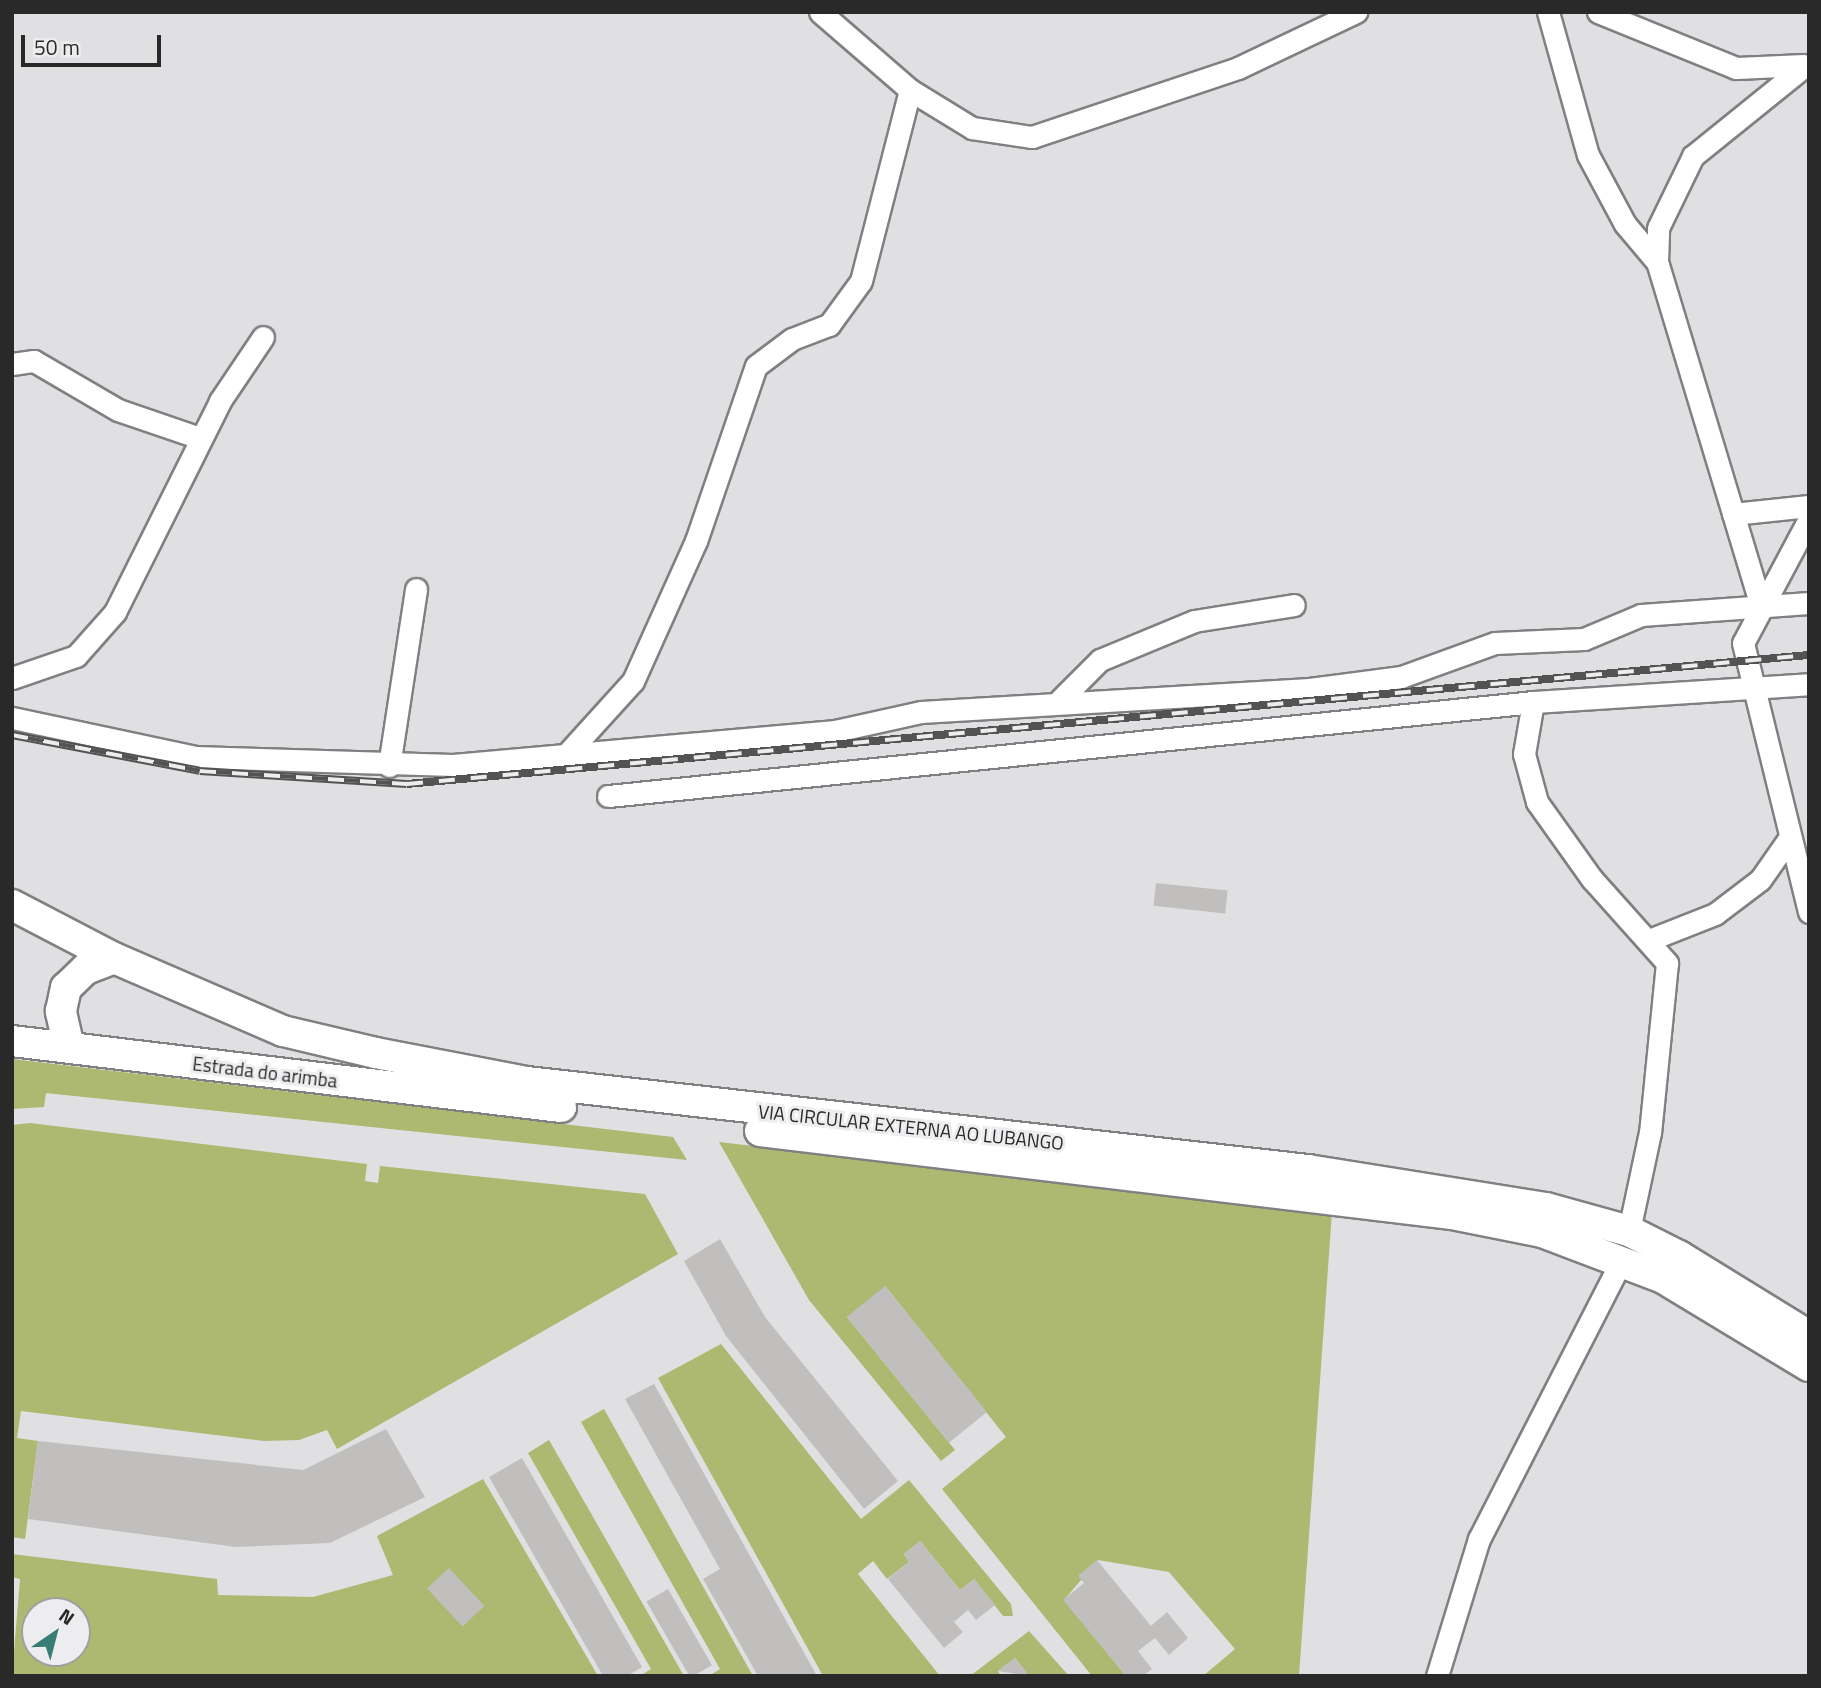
<!DOCTYPE html>
<html>
<head>
<meta charset="utf-8">
<style>
  body { margin:0 }
  #map { position:relative; width:1821px; height:1688px; overflow:hidden; background:#e0e0e2; font-family:"Titillium Web",sans-serif }
  div>[style] { position:absolute }
  [style*='--x'] { left:calc(var(--x)*1px); top:calc(var(--y)*1px); width:calc(var(--w)*1px); rotate:calc(var(--a)*1deg) }
  .green>* { inset:0; background:#adb870 }
  .building>* { inset:0; background:#c1bfbd; transform-origin:0 0 }
  .roads { filter:drop-shadow(2px 0 #808082) drop-shadow(-2px 0 #808082) drop-shadow(0 2px #808082) drop-shadow(0 -2px #808082) }
  .street>* { height:21px; margin:-10.5px; padding:0 10.5px; transform-origin:10.5px; border-radius:10.5px; background:#fff }
  .secondary>* { height:30px; margin:-15px; padding:0 15px; transform-origin:15px; border-radius:15px; background:#fff }
  .rail>* { height:8px; margin-top:-4px; transform-origin:0; background:repeating-linear-gradient(90deg,#ededef 0 16px,#535354 0 32px); box-sizing:border-box; border-block:2px solid #535354 }
  span { translate:-50% -50%; white-space:nowrap; text-align:center; line-height:1.15; -webkit-text-stroke:6px #ededef; paint-order:stroke }
  .street-label { font-size:19px; color:#29292a }
  .frame { position:absolute; inset:0; border:14px solid #29292a; pointer-events:none }
  .north { position:absolute; left:21px; top:1597px; width:70px; height:70px; box-sizing:border-box; background:#ededef; border:2px solid #9f9fa0; border-radius:50%; rotate:35deg; font-size:19px; font-weight:700; line-height:28px; text-align:center; color:#29292a }
  .north::after { content:''; display:block; margin:auto; width:24px; height:32px; background:#387e76; clip-path:polygon(50% 0,100% 100%,50% 72%,0 100%) }
  .scale { position:absolute; left:21px; top:35px; width:140px; height:32px; box-sizing:border-box; border:4px solid #29292a; border-top:0; padding-left:9px; font-size:21px; line-height:24px; white-space:nowrap; color:#29292a; -webkit-text-stroke:5px #ededef; paint-order:stroke }
</style>
</head>
<body>
<div id="map">
  <div class="green">
    <div style="clip-path:polygon(12px 1059px,673px 1137px,687px 1160px,46px 1093px,44px 1107px,12px 1109px)"></div>
    <div style="clip-path:polygon(30px 1123px,367px 1164px,365px 1181px,378px 1183px,380px 1166px,645px 1194px,678px 1254px,337px 1449px,327px 1430px,299px 1440px,264px 1441px,21px 1411px,17px 1438px,38px 1441px,25px 1539px,12px 1537px,12px 1125px)"></div>
    <div style="clip-path:polygon(719px 1142px,1332px 1212px,1299px 1676px,1203px 1676px,1235px 1649px,1169px 1572px,1098px 1560px,1064px 1600px,1126px 1676px,1092px 1676px,942px 1489px,1006px 1437px,886px 1287px,847px 1317px,955px 1450px,941px 1461px,809px 1300px)"></div>
    <div style="clip-path:polygon(721px 1344px,861px 1519px,909px 1480px,1011px 1604px,1013px 1616px,1003px 1616px,974px 1579px,960px 1590px,920px 1541px,904px 1554px,909px 1562px,887px 1579px,873px 1561px,858px 1574px,940px 1676px,823px 1676px,658px 1378px)"></div>
    <div style="clip-path:polygon(604px 1409px,633px 1461px,753px 1676px,709px 1676px,720px 1669px,581px 1422px)"></div>
    <div style="clip-path:polygon(549px 1440px,684px 1676px,640px 1676px,651px 1669px,528px 1453px)"></div>
    <div style="clip-path:polygon(evenodd,483px 1479px,598px 1676px,12px 1676px,20px 1579px,12px 1577px,12px 1554px,217px 1579px,218px 1595px,313px 1597px,393px 1575px,377px 1536px,483px 1479px,35px 1611px,77px 1611px,77px 1653px,35px 1653px,35px 1611px)"></div>
    <div style="clip-path:polygon(1029px 1631px,1069px 1676px,1029px 1676px,1015px 1658px,998px 1671px,1001px 1676px,970px 1676px)"></div>
  </div>
  <div class="building">
    <div style="left:1156px;top:883px;width:72px;height:23px;rotate:6deg"></div>
    <div style="clip-path:polygon(720px 1239px,765px 1317px,898px 1481px,864px 1509px,726px 1336px,684px 1261px)"></div>
    <div style="left:885px;top:1286px;width:162px;height:49px;rotate:51deg"></div>
    <div style="clip-path:polygon(654px 1384px,817px 1676px,758px 1676px,703px 1579px,720px 1569px,625px 1399px)"></div>
    <div style="clip-path:polygon(386px 1429px,425px 1497px,330px 1543px,236px 1547px,28px 1519px,38px 1441px,303px 1470px)"></div>
    <div style="clip-path:polygon(522px 1458px,642px 1667px,627px 1676px,603px 1676px,489px 1477px)"></div>
    <div style="clip-path:polygon(920px 1541px,960px 1590px,974px 1579px,995px 1605px,976px 1620px,968px 1610px,954px 1622px,963px 1632px,944px 1648px,888px 1579px,909px 1562px,904px 1554px)"></div>
    <div style="clip-path:polygon(1097px 1560px,1151px 1626px,1167px 1612px,1188px 1638px,1169px 1655px,1155px 1638px,1138px 1651px,1152px 1669px,1143px 1676px,1126px 1676px,1063px 1600px,1084px 1583px,1078px 1576px)"></div>
    <div style="left:449px;top:1568px;width:52px;height:30px;rotate:47deg"></div>
    <div style="left:668px;top:1589px;width:88px;height:25px;rotate:60deg"></div>
    <div style="clip-path:polygon(1015px 1658px,1029px 1676px,998px 1671px)"></div>
  </div>
  <div class="roads">
    <div class="street">
      <div style="--x:820;--y:12;--w:119;--a:40.9"></div>
      <div style="--x:910;--y:90;--w:73;--a:31.5"></div>
      <div style="--x:972;--y:128;--w:61;--a:8.5"></div>
      <div style="--x:1032;--y:137;--w:217;--a:-18.5"></div>
      <div style="--x:1238;--y:68;--w:131;--a:-25.4"></div>
      <div style="--x:1548;--y:12;--w:148;--a:74.4"></div>
      <div style="--x:1588;--y:155;--w:78;--a:61.8"></div>
      <div style="--x:1625;--y:224;--w:50;--a:49.9"></div>
      <div style="--x:1598;--y:12;--w:149;--a:22.1"></div>
      <div style="--x:1736;--y:68;--w:68;--a:-2.5"></div>
      <div style="--x:12;--y:364;--w:22;--a:-8"></div>
      <div style="--x:34;--y:361;--w:97;--a:30.3"></div>
      <div style="--x:118;--y:410;--w:87;--a:18.9"></div>
      <div style="--x:1733;--y:514;--w:76;--a:-6"></div>
      <div style="--x:1809;--y:519;--w:140;--a:118"></div>
      <div style="--x:1743;--y:643;--w:277;--a:76.2"></div>
      <div style="--x:1761;--y:606;--w:359;--a:-106.8"></div>
      <div style="--x:1657;--y:262;--w:34;--a:-88"></div>
      <div style="--x:1658;--y:228;--w:80;--a:-64.1"></div>
      <div style="--x:1693;--y:156;--w:140;--a:-38.9"></div>
      <div style="--x:12;--y:678;--w:68;--a:-19"></div>
      <div style="--x:76;--y:656;--w:59;--a:-48.4"></div>
      <div style="--x:115;--y:612;--w:236;--a:-63.5"></div>
      <div style="--x:220;--y:401;--w:77;--a:-56.1"></div>
      <div style="--x:1060;--y:700;--w:57;--a:-45"></div>
      <div style="--x:1100;--y:660;--w:102;--a:-22.5"></div>
      <div style="--x:1194;--y:621;--w:101;--a:-9.1"></div>
      <div style="--x:1533;--y:702;--w:53;--a:99.8"></div>
      <div style="--x:1524;--y:754;--w:50;--a:74.8"></div>
      <div style="--x:1537;--y:802;--w:95;--a:54.5"></div>
      <div style="--x:1592;--y:879;--w:113;--a:48.2"></div>
      <div style="--x:1667;--y:963;--w:170;--a:95.7"></div>
      <div style="--x:1650;--y:1132;--w:101;--a:102"></div>
      <div style="--x:12;--y:718;--w:187;--a:12"></div>
      <div style="--x:195;--y:757;--w:258;--a:1.8"></div>
      <div style="--x:453;--y:765;--w:384;--a:-5.1"></div>
      <div style="--x:835;--y:731;--w:88;--a:-12.5"></div>
      <div style="--x:921;--y:712;--w:389;--a:-3.4"></div>
      <div style="--x:1309;--y:689;--w:93;--a:-7.4"></div>
      <div style="--x:1401;--y:677;--w:100;--a:-19.9"></div>
      <div style="--x:1495;--y:643;--w:89;--a:-2.6"></div>
      <div style="--x:1584;--y:639;--w:62;--a:-22.8"></div>
      <div style="--x:1641;--y:615;--w:168;--a:-4.1"></div>
      <div style="--x:565;--y:756;--w:101;--a:-47.8"></div>
      <div style="--x:633;--y:681;--w:154;--a:-65.8"></div>
      <div style="--x:696;--y:541;--w:185;--a:-71.1"></div>
      <div style="--x:756;--y:366;--w:45;--a:-36.9"></div>
      <div style="--x:792;--y:339;--w:40;--a:-21"></div>
      <div style="--x:829;--y:325;--w:54;--a:-54"></div>
      <div style="--x:861;--y:281;--w:197;--a:-75.6"></div>
      <div style="--x:389;--y:766;--w:179;--a:-81.3"></div>
      <div style="--x:608;--y:796;--w:930;--a:-5.8"></div>
      <div style="--x:1533;--y:702;--w:277;--a:-3.7"></div>
      <div style="--x:1649;--y:940;--w:71;--a:-21.5"></div>
      <div style="--x:1715;--y:914;--w:56;--a:-37.1"></div>
      <div style="--x:1760;--y:880;--w:49;--a:-55"></div>
      <div style="--x:1437;--y:1676;--w:143;--a:-73"></div>
      <div style="--x:1479;--y:1539;--w:314;--a:-62.9"></div>
    </div>
    <div class="secondary">
      <div style="--x:12;--y:905;--w:115;--a:27.5"></div>
      <div style="--x:114;--y:958;--w:184;--a:23.4"></div>
      <div style="--x:283;--y:1031;--w:96;--a:13.3"></div>
      <div style="--x:376;--y:1053;--w:154;--a:10.9"></div>
      <div style="--x:527;--y:1082;--w:786;--a:6.43"></div>
      <div style="--x:1308;--y:1170;--w:241;--a:9.1"></div>
      <div style="--x:1546;--y:1208;--w:86;--a:15.5"></div>
      <div style="--x:1629;--y:1231;--w:56;--a:26.6"></div>
      <div style="--x:1679;--y:1256;--w:153;--a:31.6"></div>
      <div style="--x:12;--y:1041;--w:553;--a:6.86"></div>
      <div style="--x:69;--y:1047;--w:37;--a:-103"></div>
      <div style="--x:61;--y:1011;--w:24;--a:-78"></div>
      <div style="--x:66;--y:988;--w:28;--a:-44"></div>
      <div style="--x:86;--y:969;--w:30;--a:-21"></div>
      <div style="--x:760;--y:1131;--w:697;--a:6.84"></div>
      <div style="--x:1452;--y:1214;--w:92;--a:11.3"></div>
      <div style="--x:1542;--y:1232;--w:129;--a:20.8"></div>
      <div style="--x:1663;--y:1278;--w:170;--a:31.1"></div>
    </div>
  </div>
  <div class="rail">
    <div style="--x:12;--y:735;--w:191;--a:10.8"></div>
    <div style="--x:200;--y:771;--w:207;--a:3.6"></div>
    <div style="--x:407;--y:784;--w:1408;--a:-5.26"></div>
  </div>
  <div class="street-label">
    <span style="left:265px;top:1072px;rotate:7deg">Estrada do arimba</span>
    <span style="left:911px;top:1127px;rotate:6deg">VIA CIRCULAR EXTERNA AO LUBANGO</span>
  </div>
  <div class="frame"></div>
  <div class="north">N</div>
  <div class="scale">50 m</div>
</div>
</body>
</html>
